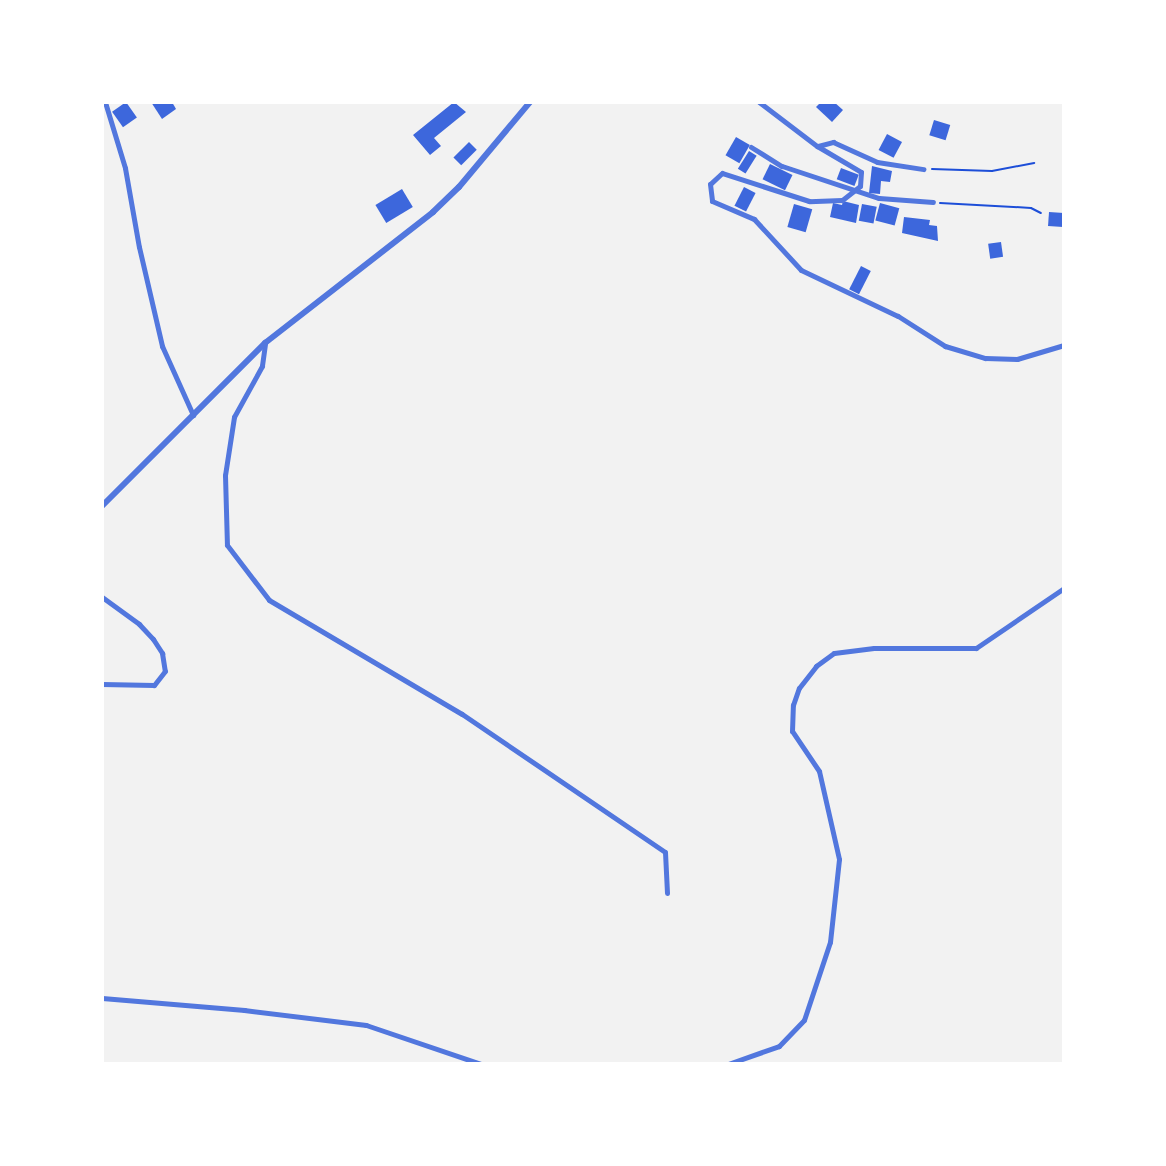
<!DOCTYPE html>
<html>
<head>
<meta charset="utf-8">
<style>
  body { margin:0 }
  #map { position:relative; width:1166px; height:1166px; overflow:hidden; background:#f2f2f2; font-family:"DejaVu Sans",sans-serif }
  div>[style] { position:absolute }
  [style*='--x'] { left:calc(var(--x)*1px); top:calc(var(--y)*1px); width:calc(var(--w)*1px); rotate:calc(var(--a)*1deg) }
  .building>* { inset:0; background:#3d67dc; transform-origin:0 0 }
  .path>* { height:2px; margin:-1px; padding:0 1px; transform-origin:1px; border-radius:1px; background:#1d4ed8 }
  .minor>* { height:5px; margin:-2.5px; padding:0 2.5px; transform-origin:2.5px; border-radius:2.5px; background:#5277de }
  .tertiary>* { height:6px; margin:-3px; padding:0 3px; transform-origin:3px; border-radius:3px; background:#5277de }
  span { translate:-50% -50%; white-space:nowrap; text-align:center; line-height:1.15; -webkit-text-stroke:8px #fff; paint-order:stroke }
  .frame { position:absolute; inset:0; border:104px solid #fff; pointer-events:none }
</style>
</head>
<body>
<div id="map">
  <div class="building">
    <div style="left:126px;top:102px;width:19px;height:17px;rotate:55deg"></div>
    <div style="clip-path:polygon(151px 102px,172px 102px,176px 109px,162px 119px)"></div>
    <div style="clip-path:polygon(454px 102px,466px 112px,434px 138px,441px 146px,430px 155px,413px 135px)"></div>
    <div style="clip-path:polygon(821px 102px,834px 102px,843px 110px,832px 122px,816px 107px)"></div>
    <div style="left:934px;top:120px;width:17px;height:16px;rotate:17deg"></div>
    <div style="left:887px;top:134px;width:17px;height:18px;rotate:28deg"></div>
    <div style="left:736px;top:137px;width:16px;height:21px;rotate:30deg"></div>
    <div style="left:469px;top:142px;width:11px;height:22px;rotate:45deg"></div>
    <div style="left:749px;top:151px;width:9px;height:21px;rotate:32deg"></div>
    <div style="left:770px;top:164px;width:25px;height:17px;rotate:26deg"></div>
    <div style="clip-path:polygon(872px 166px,892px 171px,890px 182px,881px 181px,880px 194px,869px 193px)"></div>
    <div style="left:841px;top:168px;width:19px;height:12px;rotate:21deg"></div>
    <div style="left:744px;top:187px;width:13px;height:21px;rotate:27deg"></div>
    <div style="left:402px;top:189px;width:21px;height:31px;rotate:59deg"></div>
    <div style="clip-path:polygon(843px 201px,859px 205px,856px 223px,830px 217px,833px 203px,842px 205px)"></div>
    <div style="left:880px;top:203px;width:20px;height:18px;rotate:15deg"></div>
    <div style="left:794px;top:204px;width:19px;height:24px;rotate:16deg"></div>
    <div style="left:862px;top:204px;width:15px;height:17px;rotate:11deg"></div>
    <div style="left:1049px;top:212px;width:15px;height:14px;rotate:4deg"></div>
    <div style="clip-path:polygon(904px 217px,930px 220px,929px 225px,937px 226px,938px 241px,902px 233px)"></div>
    <div style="left:1001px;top:242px;width:15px;height:13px;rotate:82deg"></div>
    <div style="left:861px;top:266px;width:11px;height:26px;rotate:27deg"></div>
  </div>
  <div class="path">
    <div style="--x:932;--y:169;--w:60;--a:1.9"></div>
    <div style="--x:992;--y:171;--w:43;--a:-10.8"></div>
    <div style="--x:940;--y:203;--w:91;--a:3.1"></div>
    <div style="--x:1031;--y:208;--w:11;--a:27"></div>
  </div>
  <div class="minor">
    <div style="--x:105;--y:102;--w:69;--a:73.1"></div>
    <div style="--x:125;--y:168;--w:80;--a:80"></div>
    <div style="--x:139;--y:247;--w:102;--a:76.9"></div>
    <div style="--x:162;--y:346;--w:76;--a:65.8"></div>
    <div style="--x:759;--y:102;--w:73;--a:37.2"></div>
    <div style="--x:817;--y:146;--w:51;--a:30.6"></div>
    <div style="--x:861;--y:172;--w:14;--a:94"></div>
    <div style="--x:860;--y:186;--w:23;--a:142"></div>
    <div style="--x:842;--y:200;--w:33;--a:178"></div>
    <div style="--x:809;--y:201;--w:91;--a:-162.2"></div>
    <div style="--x:722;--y:173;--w:16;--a:137"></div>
    <div style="--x:710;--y:184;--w:17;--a:83"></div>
    <div style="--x:712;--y:201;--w:46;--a:23.2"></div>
    <div style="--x:754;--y:219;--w:69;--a:47.3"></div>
    <div style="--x:801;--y:270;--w:107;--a:25.4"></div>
    <div style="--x:898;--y:316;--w:56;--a:32.6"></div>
    <div style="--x:945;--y:346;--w:42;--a:16.7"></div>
    <div style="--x:985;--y:358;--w:32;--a:2"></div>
    <div style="--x:1017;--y:359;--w:49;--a:-16.6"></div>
    <div style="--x:818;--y:146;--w:16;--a:-15"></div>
    <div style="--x:833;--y:142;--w:48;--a:24.4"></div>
    <div style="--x:877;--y:162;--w:47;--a:8.7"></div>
    <div style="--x:751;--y:147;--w:36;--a:32"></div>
    <div style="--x:782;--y:166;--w:102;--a:18.3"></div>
    <div style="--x:879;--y:198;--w:54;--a:4.2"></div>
    <div style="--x:265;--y:344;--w:22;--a:98"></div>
    <div style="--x:262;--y:366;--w:58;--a:118.8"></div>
    <div style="--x:234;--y:417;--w:59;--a:98.8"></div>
    <div style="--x:225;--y:475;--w:70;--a:88.4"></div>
    <div style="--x:227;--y:545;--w:69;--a:52.6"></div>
    <div style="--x:269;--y:600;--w:224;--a:30.6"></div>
    <div style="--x:462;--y:714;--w:245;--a:34.2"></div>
    <div style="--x:665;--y:852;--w:41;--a:87.2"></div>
    <div style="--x:102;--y:597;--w:46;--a:36.1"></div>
    <div style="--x:139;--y:624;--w:21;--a:47"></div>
    <div style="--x:153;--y:639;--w:17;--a:57"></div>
    <div style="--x:162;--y:653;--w:18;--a:81"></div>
    <div style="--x:165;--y:671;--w:18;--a:128"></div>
    <div style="--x:154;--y:685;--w:52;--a:-178.9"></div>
    <div style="--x:102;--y:998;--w:143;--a:4.8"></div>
    <div style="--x:244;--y:1010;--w:123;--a:7"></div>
    <div style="--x:366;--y:1025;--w:121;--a:18.7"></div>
    <div style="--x:728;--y:1064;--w:54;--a:-19.4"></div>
    <div style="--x:779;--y:1046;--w:36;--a:-46"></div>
    <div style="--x:804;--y:1020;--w:82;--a:-71.6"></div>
    <div style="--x:830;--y:942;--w:83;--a:-83.8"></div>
    <div style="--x:839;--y:859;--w:90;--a:-102.8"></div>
    <div style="--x:819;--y:771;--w:48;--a:-124"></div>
    <div style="--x:792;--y:731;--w:26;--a:-88"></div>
    <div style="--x:793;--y:705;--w:18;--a:-71"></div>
    <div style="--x:799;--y:688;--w:28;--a:-52"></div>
    <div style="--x:816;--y:666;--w:22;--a:-36"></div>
    <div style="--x:834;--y:653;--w:40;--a:-7.1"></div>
    <div style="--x:874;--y:648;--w:102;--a:0"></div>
    <div style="--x:976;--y:648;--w:107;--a:-34.3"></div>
  </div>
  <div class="tertiary">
    <div style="--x:102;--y:506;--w:231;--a:-45"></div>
    <div style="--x:265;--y:343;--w:213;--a:-37.9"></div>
    <div style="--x:433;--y:212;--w:36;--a:-44"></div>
    <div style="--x:459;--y:187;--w:111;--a:-50.1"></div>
  </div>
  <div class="frame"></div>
</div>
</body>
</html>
